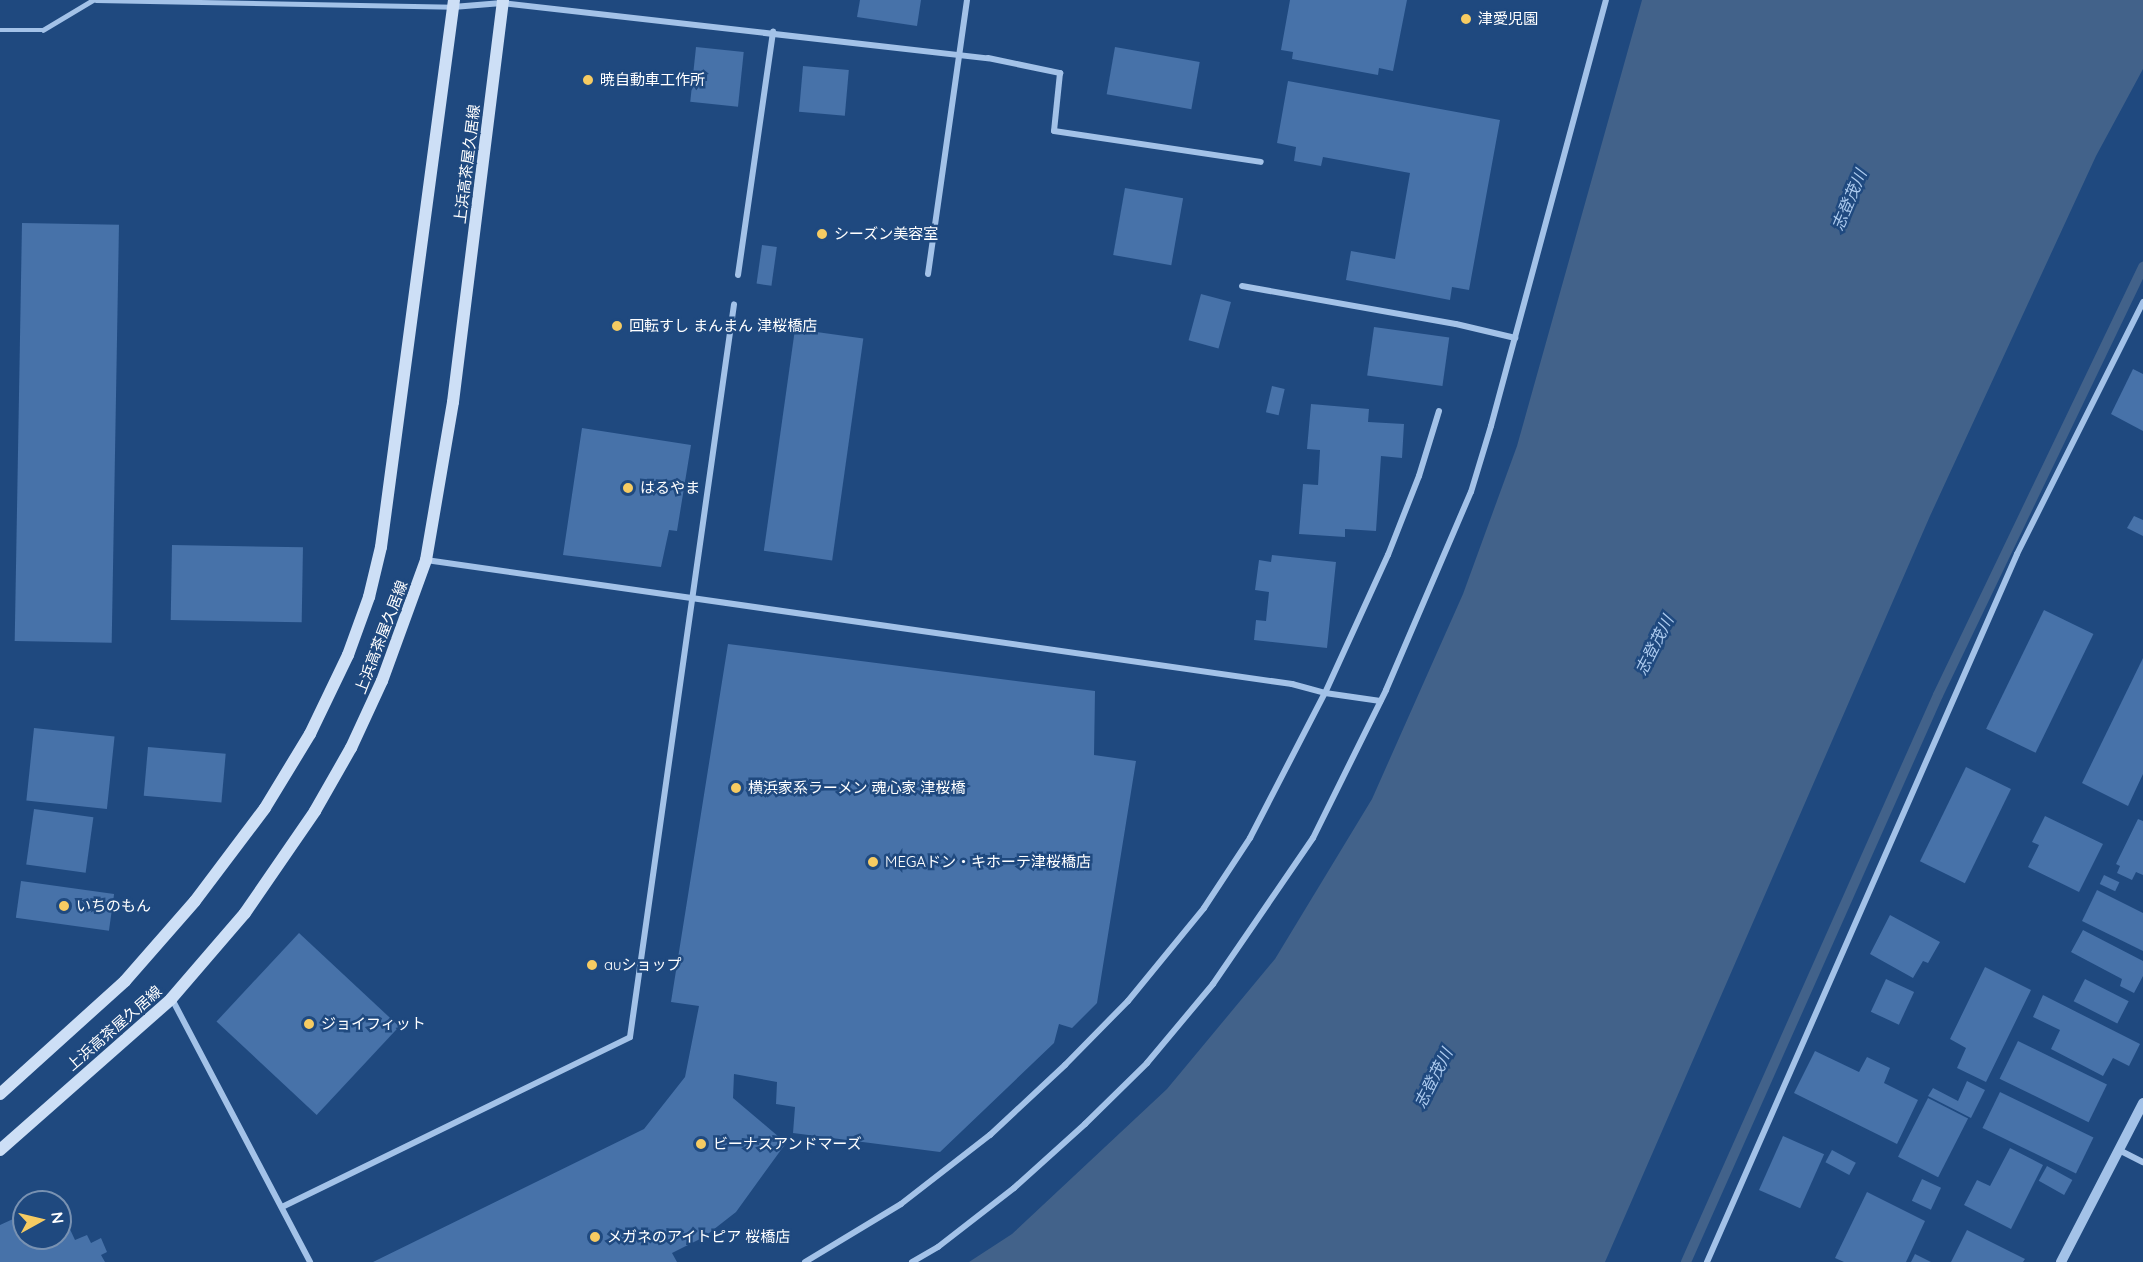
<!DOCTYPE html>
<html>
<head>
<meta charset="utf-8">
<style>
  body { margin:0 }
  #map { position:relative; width:2143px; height:1262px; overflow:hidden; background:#1f497f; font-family:Quicksand,"Noto Sans JP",sans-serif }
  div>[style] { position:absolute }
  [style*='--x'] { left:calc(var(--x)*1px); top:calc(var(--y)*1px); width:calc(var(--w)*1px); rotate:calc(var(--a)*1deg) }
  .water>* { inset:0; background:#42628a }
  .stream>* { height:10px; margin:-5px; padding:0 5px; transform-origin:5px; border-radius:5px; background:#42628a }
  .building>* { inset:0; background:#4772a9; transform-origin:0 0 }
  .service>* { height:4.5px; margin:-2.25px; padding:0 2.25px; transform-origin:2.25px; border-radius:2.25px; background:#a3c2e8 }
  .minor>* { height:6px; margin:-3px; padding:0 3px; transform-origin:3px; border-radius:3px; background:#a3c2e8 }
  .tertiary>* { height:10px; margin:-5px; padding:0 5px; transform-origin:5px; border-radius:5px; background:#a3c2e8 }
  .secondary>* { height:12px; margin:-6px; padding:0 6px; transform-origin:6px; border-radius:6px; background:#cddff6 }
  .dots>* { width:16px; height:16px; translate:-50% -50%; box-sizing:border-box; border:3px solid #1f497f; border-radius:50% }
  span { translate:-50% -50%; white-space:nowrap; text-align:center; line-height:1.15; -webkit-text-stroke:5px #1f497f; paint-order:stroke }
  .poi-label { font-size:15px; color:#fff }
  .left { translate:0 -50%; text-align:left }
  .street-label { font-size:15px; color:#fff }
  .water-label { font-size:16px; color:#aeccf0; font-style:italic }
  .north { position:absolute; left:12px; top:1190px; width:60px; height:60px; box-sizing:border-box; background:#1f497f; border:2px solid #7992b2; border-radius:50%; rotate:82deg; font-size:16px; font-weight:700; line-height:24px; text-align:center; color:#fff }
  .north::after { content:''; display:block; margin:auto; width:21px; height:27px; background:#f6cb62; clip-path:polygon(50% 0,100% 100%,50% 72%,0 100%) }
</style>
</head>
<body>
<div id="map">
  <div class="water">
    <div style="clip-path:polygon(1642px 0,2143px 0,2143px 69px,2096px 156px,1930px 516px,1605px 1262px,969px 1262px,1012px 1234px,1167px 1089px,1275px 959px,1372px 799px,1463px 594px,1517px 446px)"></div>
  </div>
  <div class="stream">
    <div style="--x:1686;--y:1262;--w:620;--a:-66.04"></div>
    <div style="--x:1938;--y:695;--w:475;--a:-64.4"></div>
  </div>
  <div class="building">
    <div style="clip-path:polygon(860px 0,921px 0,917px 26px,857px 17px)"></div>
    <div style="clip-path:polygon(1290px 0,1407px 0,1393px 71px,1379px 68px,1378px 75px,1292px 59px,1293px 52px,1281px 50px)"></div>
    <div style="left:696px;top:47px;width:48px;height:55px;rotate:6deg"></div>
    <div style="left:1115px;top:47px;width:86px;height:48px;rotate:10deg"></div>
    <div style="left:803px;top:66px;width:46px;height:46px;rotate:5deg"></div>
    <div style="clip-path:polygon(1288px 81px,1500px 120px,1469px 290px,1452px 287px,1450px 300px,1346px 280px,1351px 251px,1395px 259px,1410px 173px,1323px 157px,1321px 166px,1294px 161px,1296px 147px,1277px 143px)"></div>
    <div style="left:1125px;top:188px;width:59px;height:68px;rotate:10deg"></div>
    <div style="left:22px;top:223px;width:97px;height:418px;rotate:1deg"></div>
    <div style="left:762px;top:245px;width:15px;height:39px;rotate:8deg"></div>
    <div style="left:1201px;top:294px;width:31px;height:48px;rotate:15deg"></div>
    <div style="left:1374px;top:327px;width:76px;height:49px;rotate:8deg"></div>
    <div style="left:795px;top:329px;width:69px;height:224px;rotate:8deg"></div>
    <div style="clip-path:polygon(2133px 369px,2143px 374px,2143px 431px,2111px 414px)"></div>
    <div style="left:1272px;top:386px;width:13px;height:27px;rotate:13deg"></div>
    <div style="clip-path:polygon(1311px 404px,1369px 409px,1368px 422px,1404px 424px,1402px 458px,1381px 456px,1376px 531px,1345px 529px,1345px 537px,1299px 534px,1303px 484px,1318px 485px,1320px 450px,1307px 449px)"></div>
    <div style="clip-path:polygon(582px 428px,691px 445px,677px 531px,669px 530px,661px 567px,563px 555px)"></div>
    <div style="clip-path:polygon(2134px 516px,2143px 520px,2143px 536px,2127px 528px)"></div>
    <div style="left:172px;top:545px;width:131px;height:75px;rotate:1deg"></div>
    <div style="clip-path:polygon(1272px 555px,1336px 562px,1327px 648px,1254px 640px,1256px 620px,1266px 621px,1269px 592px,1255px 590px,1259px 560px,1271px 562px)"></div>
    <div style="left:2044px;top:610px;width:55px;height:132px;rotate:26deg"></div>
    <div style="clip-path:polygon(728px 644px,1095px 691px,1094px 755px,1136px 761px,1097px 1003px,1072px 1028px,1059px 1024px,1054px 1043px,940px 1152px,793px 1133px,795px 1107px,776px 1104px,777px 1082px,734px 1074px,733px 1098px,786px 1143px,736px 1212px,704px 1237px,672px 1253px,677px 1262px,373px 1262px,644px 1129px,685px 1077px,699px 1006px,671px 1002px)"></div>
    <div style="clip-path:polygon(2143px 658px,2143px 774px,2128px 806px,2082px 783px)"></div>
    <div style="left:34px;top:728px;width:81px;height:73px;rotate:6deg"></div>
    <div style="left:148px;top:747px;width:78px;height:49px;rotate:5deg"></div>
    <div style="left:1966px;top:767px;width:50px;height:105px;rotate:26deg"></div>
    <div style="left:34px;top:809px;width:60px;height:56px;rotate:8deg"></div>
    <div style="clip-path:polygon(2045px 816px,2103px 844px,2079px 892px,2028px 867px,2039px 845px,2032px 842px)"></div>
    <div style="clip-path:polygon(2138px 819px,2143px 821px,2143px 875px,2136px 872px,2132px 880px,2117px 873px,2120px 866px,2116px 864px)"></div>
    <div style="left:2104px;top:875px;width:17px;height:10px;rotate:25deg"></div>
    <div style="left:21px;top:881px;width:94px;height:37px;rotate:8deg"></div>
    <div style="clip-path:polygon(2097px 890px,2143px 913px,2143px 951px,2082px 921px)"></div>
    <div style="clip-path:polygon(1890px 915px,1940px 942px,1928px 963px,1923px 961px,1913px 978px,1870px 954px)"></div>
    <div style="clip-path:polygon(2083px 930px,2143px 961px,2143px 976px,2134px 993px,2120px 986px,2122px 979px,2071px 952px)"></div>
    <div style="left:299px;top:933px;width:137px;height:121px;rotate:43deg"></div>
    <div style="clip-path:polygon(1985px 967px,2031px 990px,1986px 1082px,1957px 1068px,1966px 1048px,1950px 1039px)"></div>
    <div style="left:1886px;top:979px;width:31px;height:36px;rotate:25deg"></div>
    <div style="left:2085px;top:979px;width:49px;height:25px;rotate:27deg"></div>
    <div style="clip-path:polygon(2043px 995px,2140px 1044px,2129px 1066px,2113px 1058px,2103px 1076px,2051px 1049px,2060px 1030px,2033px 1017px)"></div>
    <div style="left:2018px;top:1041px;width:99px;height:42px;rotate:26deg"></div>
    <div style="clip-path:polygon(1815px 1051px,1859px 1072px,1867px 1057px,1890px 1068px,1884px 1083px,1918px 1100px,1897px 1144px,1794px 1093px)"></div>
    <div style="clip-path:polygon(1967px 1081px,1985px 1090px,1971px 1118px,1928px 1096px,1933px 1088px,1958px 1101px)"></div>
    <div style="left:2000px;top:1092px;width:104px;height:40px;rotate:26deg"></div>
    <div style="left:1928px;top:1098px;width:45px;height:66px;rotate:27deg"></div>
    <div style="left:1783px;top:1136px;width:45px;height:59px;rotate:24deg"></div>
    <div style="clip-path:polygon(2010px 1148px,2043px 1165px,2011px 1229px,1964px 1205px,1977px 1180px,1990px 1186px)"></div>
    <div style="left:1832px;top:1150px;width:27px;height:14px;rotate:28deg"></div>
    <div style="left:2047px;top:1166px;width:29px;height:17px;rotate:29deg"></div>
    <div style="left:1922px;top:1179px;width:21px;height:24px;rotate:25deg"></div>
    <div style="clip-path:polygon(1867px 1192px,1925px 1221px,1906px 1262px,1844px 1262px,1835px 1258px)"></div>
    <div style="clip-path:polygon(60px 1208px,75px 1240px,87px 1235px,91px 1243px,101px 1238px,107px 1252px,101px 1255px,105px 1262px,0 1262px,0 1225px,24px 1214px,24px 1238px,60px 1238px)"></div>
    <div style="clip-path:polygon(1967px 1230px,2025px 1259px,2023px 1262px,1951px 1262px)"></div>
    <div style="clip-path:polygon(1915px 1254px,1931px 1262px,1911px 1262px)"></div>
  </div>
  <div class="service">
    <div style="--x:96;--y:0;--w:357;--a:1.1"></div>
    <div style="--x:0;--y:30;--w:43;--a:0"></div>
    <div style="--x:43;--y:30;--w:58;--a:-31"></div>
  </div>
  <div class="minor">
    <div style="--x:453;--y:7;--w:49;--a:-4.7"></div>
    <div style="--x:502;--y:3;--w:489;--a:6.5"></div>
    <div style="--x:988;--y:58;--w:74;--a:11.8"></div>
    <div style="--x:1060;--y:73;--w:58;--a:95.9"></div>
    <div style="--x:1054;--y:131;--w:209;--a:8.5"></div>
    <div style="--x:928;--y:274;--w:277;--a:-81.9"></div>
    <div style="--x:738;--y:275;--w:246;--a:-81.8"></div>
    <div style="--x:1242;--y:286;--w:217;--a:10.1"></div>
    <div style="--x:1456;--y:324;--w:61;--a:13.3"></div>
    <div style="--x:426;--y:560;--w:875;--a:8.15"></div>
    <div style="--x:1292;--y:684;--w:34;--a:15"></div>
    <div style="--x:1325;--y:693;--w:56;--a:8.3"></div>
    <div style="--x:172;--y:999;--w:297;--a:62.3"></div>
    <div style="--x:2119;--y:1150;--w:27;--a:27"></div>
    <div style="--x:282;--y:1207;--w:387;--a:-26"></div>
    <div style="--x:630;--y:1037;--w:740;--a:-81.92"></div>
    <div style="--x:805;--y:1262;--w:112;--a:-31.1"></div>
    <div style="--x:901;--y:1204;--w:113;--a:-37.8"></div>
    <div style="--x:990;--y:1135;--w:103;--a:-43"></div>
    <div style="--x:1065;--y:1065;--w:90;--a:-45.5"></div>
    <div style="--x:1128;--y:1001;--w:120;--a:-50.7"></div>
    <div style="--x:1204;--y:908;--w:84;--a:-56.7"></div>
    <div style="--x:1250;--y:838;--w:163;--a:-62.7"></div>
    <div style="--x:1325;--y:693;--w:152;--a:-65.5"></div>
    <div style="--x:1388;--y:555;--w:85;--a:-68.6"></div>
    <div style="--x:1419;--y:476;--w:68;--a:-72.9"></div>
    <div style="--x:912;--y:1262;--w:30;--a:-30"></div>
    <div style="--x:938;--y:1247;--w:96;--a:-37.8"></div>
    <div style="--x:1014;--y:1188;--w:96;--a:-42"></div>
    <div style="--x:1085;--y:1124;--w:87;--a:-44.5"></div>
    <div style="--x:1147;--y:1063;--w:103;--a:-50.1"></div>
    <div style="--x:1213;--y:984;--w:177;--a:-55.6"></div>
    <div style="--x:1313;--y:838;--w:165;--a:-63.7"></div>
    <div style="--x:1386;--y:690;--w:215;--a:-66.8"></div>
    <div style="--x:1471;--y:492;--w:69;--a:-73.1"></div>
    <div style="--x:1491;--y:426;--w:441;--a:-74.9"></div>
    <div style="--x:1707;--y:1262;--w:773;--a:-66.35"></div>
    <div style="--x:2017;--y:554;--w:282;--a:-63.4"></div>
  </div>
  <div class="tertiary">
    <div style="--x:2061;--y:1262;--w:179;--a:-62.7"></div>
  </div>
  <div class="secondary">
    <div style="--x:0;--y:1094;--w:169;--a:-42.1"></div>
    <div style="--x:125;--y:981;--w:106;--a:-48.8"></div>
    <div style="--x:195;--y:901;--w:116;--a:-53"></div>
    <div style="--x:265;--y:808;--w:87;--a:-58.7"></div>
    <div style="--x:310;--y:734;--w:88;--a:-64.3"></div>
    <div style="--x:348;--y:655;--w:62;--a:-70.1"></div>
    <div style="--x:369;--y:597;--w:51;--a:-76.5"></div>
    <div style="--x:381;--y:547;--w:552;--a:-82.4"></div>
    <div style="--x:0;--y:1150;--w:228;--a:-41.4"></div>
    <div style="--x:171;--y:999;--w:113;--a:-49.3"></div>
    <div style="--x:245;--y:913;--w:124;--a:-55.5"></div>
    <div style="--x:315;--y:811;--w:73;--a:-60.3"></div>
    <div style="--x:351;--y:748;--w:74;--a:-65.2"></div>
    <div style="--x:382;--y:681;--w:129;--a:-70"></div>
    <div style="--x:426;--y:560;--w:160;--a:-80.3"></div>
    <div style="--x:453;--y:402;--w:405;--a:-82.9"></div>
  </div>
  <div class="dots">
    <div style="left:1466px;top:19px;background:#f6cb62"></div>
    <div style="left:588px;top:80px;background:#f6cb62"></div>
    <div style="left:822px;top:234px;background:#f6cb62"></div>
    <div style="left:617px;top:326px;background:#f6cb62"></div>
    <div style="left:628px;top:488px;background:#f6cb62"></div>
    <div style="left:736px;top:788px;background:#f6cb62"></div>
    <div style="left:873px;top:862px;background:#f6cb62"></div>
    <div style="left:64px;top:906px;background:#f6cb62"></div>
    <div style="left:592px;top:965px;background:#f6cb62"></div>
    <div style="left:309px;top:1024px;background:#f6cb62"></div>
    <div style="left:701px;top:1144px;background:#f6cb62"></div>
    <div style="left:595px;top:1237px;background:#f6cb62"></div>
  </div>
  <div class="poi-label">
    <span class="left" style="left:1478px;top:19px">津愛児園</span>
    <span class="left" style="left:600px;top:80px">暁自動車工作所</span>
    <span class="left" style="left:834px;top:234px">シーズン美容室</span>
    <span class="left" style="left:629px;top:326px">回転すし まんまん 津桜橋店</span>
    <span class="left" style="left:640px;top:488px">はるやま</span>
    <span class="left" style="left:748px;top:788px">横浜家系ラーメン 魂心家 津桜橋</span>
    <span class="left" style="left:885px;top:862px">MEGAドン・キホーテ津桜橋店</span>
    <span class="left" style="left:76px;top:906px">いちのもん</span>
    <span class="left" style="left:604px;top:965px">auショップ</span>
    <span class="left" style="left:321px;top:1024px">ジョイフィット</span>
    <span class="left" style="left:713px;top:1144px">ビーナスアンドマーズ</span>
    <span class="left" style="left:607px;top:1237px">メガネのアイトピア 桜橋店</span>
  </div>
  <div class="street-label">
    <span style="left:467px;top:164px;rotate:-83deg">上浜高茶屋久居線</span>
    <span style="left:381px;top:637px;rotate:-69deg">上浜高茶屋久居線</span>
    <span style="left:114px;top:1028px;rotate:-41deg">上浜高茶屋久居線</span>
  </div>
  <div class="water-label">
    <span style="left:1849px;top:200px;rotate:-67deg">志登茂川</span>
    <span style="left:1654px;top:645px;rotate:-63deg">志登茂川</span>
    <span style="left:1433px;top:1078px;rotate:-63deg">志登茂川</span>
  </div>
  <div class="north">N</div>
</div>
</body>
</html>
